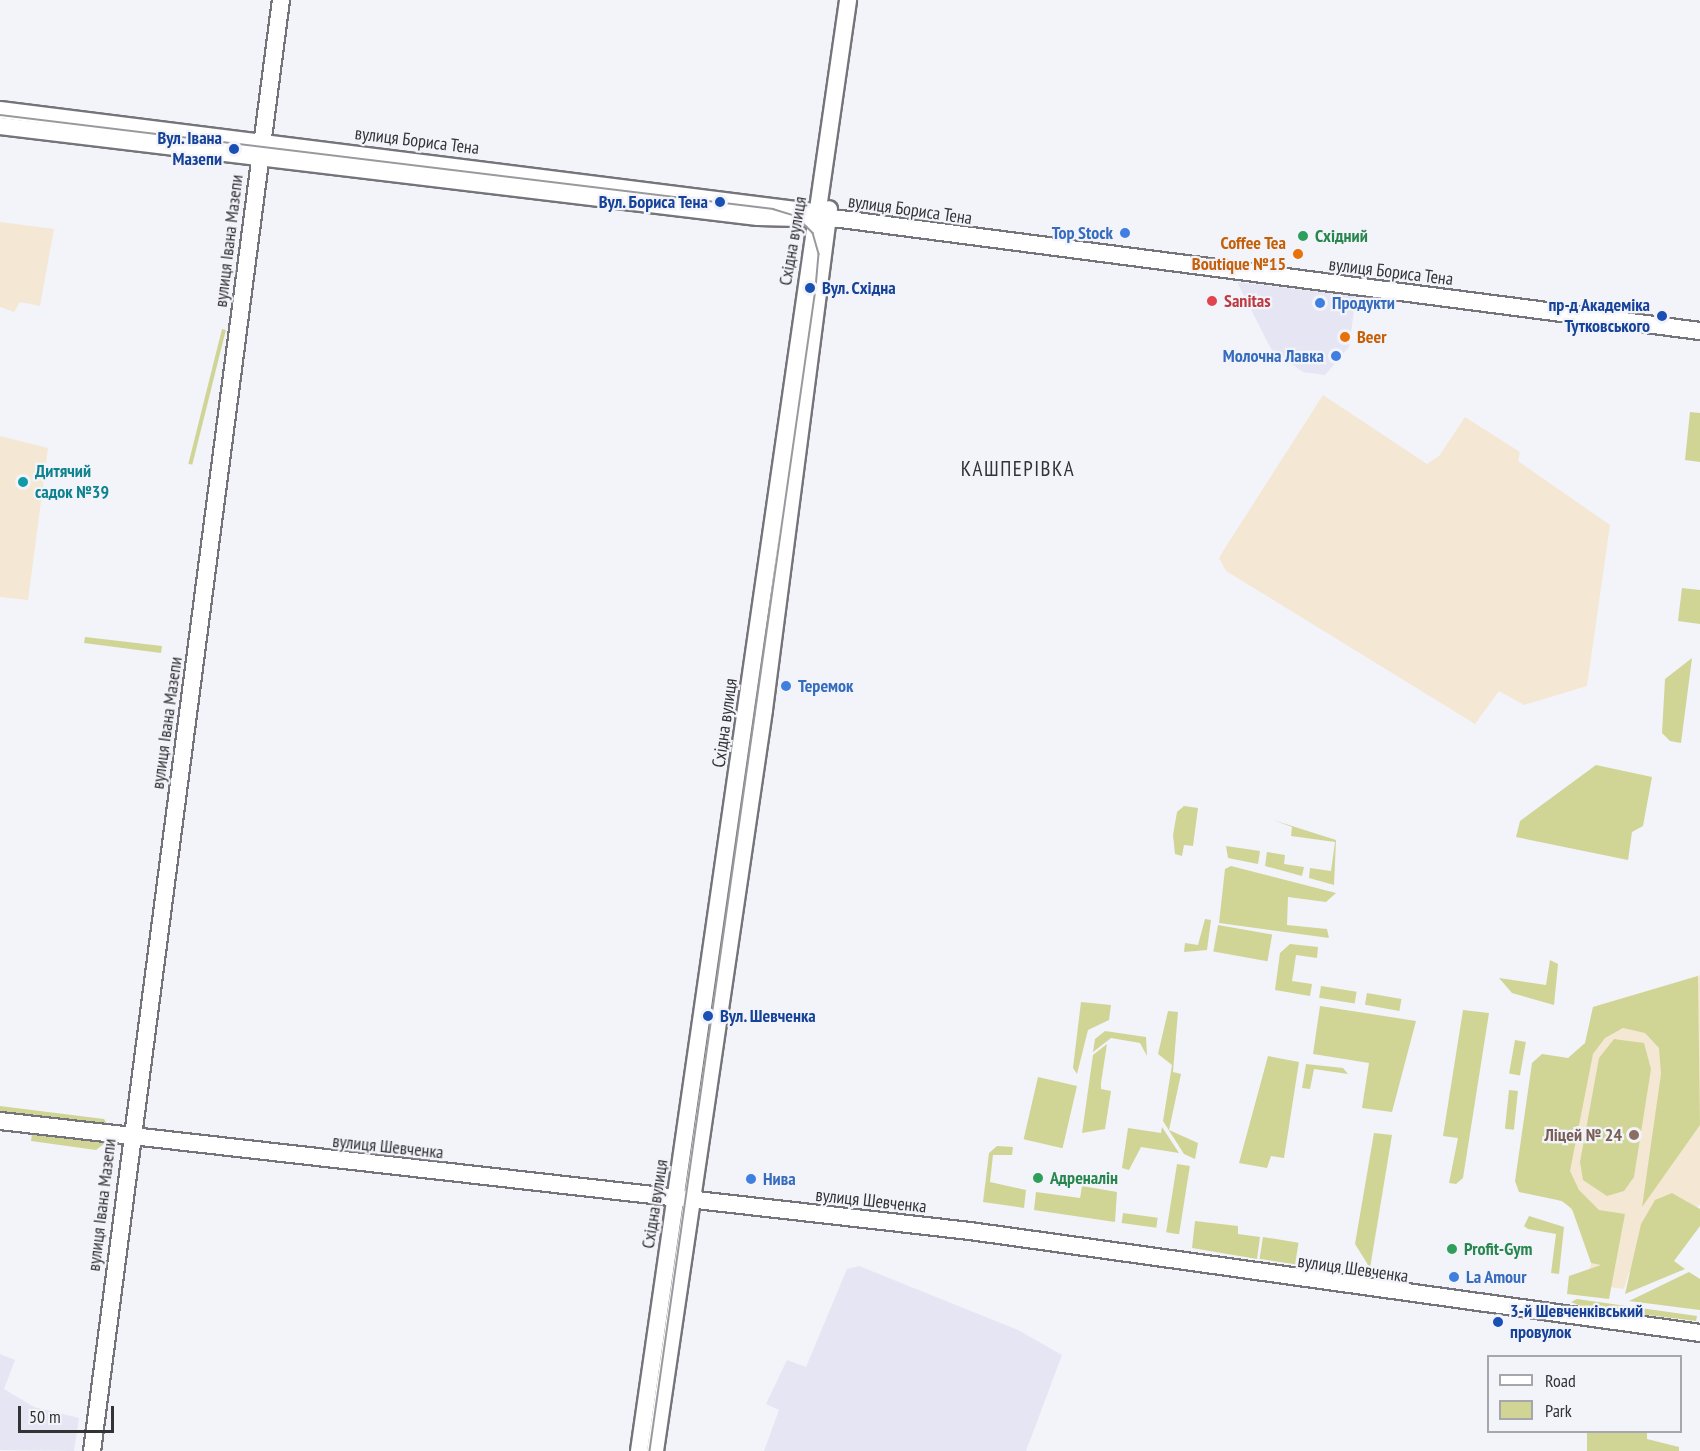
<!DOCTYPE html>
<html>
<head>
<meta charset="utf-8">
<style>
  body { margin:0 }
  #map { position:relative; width:1700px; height:1451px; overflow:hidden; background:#f3f3fa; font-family:"PT Sans Narrow",sans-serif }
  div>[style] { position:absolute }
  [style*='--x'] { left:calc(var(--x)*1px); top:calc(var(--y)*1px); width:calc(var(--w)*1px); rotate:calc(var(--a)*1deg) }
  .built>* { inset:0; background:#e6e5f3 }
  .education>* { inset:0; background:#f4e8d4 }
  .green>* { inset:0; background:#d0d596; transform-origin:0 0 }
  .roads { filter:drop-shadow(2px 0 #74747a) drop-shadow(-2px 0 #74747a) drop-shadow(0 2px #74747a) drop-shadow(0 -2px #74747a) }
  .secondary>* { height:16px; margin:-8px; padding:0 8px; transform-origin:8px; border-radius:8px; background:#fff }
  .tram>* { height:1.5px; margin:-0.75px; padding:0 0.75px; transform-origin:0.75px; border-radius:0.75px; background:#99999e }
  .dots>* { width:16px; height:16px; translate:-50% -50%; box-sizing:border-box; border:3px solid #f3f3fa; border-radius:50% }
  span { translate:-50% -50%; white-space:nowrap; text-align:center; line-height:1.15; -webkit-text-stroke:4.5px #f3f3fa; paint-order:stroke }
  .transit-label { font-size:18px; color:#164399; font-weight:700 }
  .right { translate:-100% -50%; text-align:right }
  .left { translate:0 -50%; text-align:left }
  .street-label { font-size:18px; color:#333336 }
  .shop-label { font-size:18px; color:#366cbe; font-weight:700 }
  .leisure-label { font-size:18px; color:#27864d; font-weight:700 }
  .food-label { font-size:18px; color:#c56008; font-weight:700 }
  .health-label { font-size:18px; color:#be3a42; font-weight:700 }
  .culture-label { font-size:18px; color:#0d838f; font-weight:700 }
  .education-label { font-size:18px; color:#785e54; font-weight:700 }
  .quarter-label { font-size:21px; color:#333336; letter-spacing:1.5px }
  .legend { position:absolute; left:1487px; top:1355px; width:195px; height:78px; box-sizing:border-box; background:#f3f3fa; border:2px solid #a6a6ac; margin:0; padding:8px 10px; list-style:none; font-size:18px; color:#333336 }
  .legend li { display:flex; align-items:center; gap:12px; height:30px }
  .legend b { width:30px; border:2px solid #a6a6ac }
  .scale { position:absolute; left:18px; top:1406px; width:96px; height:27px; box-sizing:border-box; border:3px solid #333336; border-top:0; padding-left:8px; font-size:18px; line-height:21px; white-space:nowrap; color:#333336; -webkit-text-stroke:4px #f3f3fa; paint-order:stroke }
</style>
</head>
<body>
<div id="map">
  <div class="built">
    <div style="clip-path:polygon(1237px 282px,1356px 296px,1349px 347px,1325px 375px,1303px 372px,1271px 349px)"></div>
    <div style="clip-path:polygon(859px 1266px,1018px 1330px,1062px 1355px,1026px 1451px,764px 1451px,779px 1410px,766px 1404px,787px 1360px,806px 1367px,847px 1269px)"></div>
    <div style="clip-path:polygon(0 1354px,15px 1360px,4px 1389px,34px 1407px,79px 1418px,74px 1451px,0 1450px)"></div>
  </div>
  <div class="education">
    <div style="clip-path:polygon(0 222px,54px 229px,40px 306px,20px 302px,14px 312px,0 307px)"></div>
    <div style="clip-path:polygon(1323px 395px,1427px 464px,1439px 456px,1465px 417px,1520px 452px,1518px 461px,1610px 525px,1587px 686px,1524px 705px,1499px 691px,1475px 724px,1226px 571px,1219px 558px,1225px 548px)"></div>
    <div style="clip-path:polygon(0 436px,48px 448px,28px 600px,0 597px)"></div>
    <div style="clip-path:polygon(1700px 975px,1700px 1204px,1650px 1276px,1629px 1272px,1624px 1289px,1587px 1284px,1592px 1258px,1579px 1220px,1567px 1204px,1553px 1198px,1593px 1007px)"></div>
  </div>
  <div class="green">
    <div style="left:222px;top:329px;width:4px;height:139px;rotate:14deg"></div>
    <div style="clip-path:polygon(1690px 412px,1700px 413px,1700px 462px,1685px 460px)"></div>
    <div style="clip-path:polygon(1682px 588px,1700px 590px,1700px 624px,1678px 621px)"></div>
    <div style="clip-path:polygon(85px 637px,162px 646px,161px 653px,84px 643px)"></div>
    <div style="clip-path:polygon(1692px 658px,1681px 743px,1670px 741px,1662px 733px,1665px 679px)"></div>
    <div style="clip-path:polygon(1596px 765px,1652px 777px,1643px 826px,1632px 832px,1628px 860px,1516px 837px,1520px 821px)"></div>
    <div style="clip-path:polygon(1184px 806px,1198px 808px,1193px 846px,1184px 845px,1182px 856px,1175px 854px,1173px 835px,1177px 812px)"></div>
    <div style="clip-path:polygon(1273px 820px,1336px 840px,1334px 885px,1309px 878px,1310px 868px,1331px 871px,1335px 842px,1291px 836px,1292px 827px)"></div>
    <div style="clip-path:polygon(1226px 846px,1260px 851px,1258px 864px,1228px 858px)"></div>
    <div style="clip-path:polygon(1267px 852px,1285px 855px,1284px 864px,1304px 867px,1302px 876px,1265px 866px)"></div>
    <div style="clip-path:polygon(1231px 866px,1336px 893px,1326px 902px,1288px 897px,1287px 925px,1327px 929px,1329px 938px,1219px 923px,1225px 869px)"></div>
    <div style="clip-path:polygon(1205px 919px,1211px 920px,1207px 950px,1184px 952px,1185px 943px,1198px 945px)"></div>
    <div style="left:1218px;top:925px;width:55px;height:27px;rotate:10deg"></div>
    <div style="clip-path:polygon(1290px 944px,1318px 947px,1317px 958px,1296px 955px,1292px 981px,1312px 984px,1310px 996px,1275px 990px,1280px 953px)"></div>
    <div style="clip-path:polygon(1534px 952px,1558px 964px,1554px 1005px,1512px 993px,1499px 978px,1546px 985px,1550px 960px)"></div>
    <div style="clip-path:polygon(1698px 976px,1700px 1125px,1642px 1207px,1661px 1074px,1659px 1048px,1645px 1033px,1623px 1028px,1605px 1038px,1593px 1054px,1570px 1171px,1579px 1190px,1599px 1210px,1625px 1214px,1609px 1299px,1567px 1294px,1569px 1276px,1601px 1265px,1591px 1263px,1572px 1209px,1562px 1201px,1519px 1192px,1515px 1181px,1532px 1063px,1542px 1054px,1568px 1058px,1585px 1043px,1593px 1007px)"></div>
    <div style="left:1321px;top:986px;width:36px;height:12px;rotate:9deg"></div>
    <div style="left:1367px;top:993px;width:35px;height:12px;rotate:10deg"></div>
    <div style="clip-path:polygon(1081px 1002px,1111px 1005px,1109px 1020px,1088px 1030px,1077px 1074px,1073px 1068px)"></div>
    <div style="clip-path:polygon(1320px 1006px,1416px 1021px,1392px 1112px,1362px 1108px,1369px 1063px,1313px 1054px)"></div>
    <div style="clip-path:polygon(1463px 1010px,1489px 1013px,1463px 1178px,1456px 1184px,1449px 1183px,1458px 1138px,1443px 1136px)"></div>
    <div style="clip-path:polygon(1168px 1011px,1178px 1012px,1173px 1072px,1181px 1074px,1169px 1130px,1198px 1143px,1195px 1159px,1184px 1154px,1163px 1121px,1172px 1065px,1158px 1054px)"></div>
    <div style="clip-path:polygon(1105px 1031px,1146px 1037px,1147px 1056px,1140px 1043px,1111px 1038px,1093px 1052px,1095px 1039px)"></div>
    <div style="clip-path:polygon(1614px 1039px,1644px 1043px,1651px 1069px,1634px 1177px,1624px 1191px,1607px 1196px,1583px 1180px,1580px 1162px,1599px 1058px)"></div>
    <div style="left:1515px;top:1040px;width:11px;height:34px;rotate:10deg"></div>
    <div style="clip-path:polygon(1107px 1044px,1101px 1083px,1101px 1089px,1111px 1091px,1105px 1129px,1082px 1133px,1093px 1055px)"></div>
    <div style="clip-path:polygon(1268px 1056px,1299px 1062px,1284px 1158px,1271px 1156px,1267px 1168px,1239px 1163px)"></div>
    <div style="clip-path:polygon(1306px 1064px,1343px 1068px,1348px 1074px,1314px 1069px,1310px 1089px,1302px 1088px)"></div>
    <div style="left:1038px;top:1077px;width:40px;height:64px;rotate:13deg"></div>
    <div style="left:1509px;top:1090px;width:9px;height:39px;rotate:6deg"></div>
    <div style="clip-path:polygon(0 1106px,104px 1119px,107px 1124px,0 1112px)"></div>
    <div style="clip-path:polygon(1162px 1127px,1179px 1153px,1141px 1147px,1129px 1170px,1122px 1168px,1128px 1128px,1161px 1133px)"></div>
    <div style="clip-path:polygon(1374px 1133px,1392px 1135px,1370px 1268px,1355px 1244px)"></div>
    <div style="clip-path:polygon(32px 1134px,101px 1142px,105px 1143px,96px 1150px,31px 1141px)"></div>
    <div style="clip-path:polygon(997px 1146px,1013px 1147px,1012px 1155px,993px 1155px,990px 1182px,1026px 1190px,1024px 1208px,983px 1202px,989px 1153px)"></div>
    <div style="left:1177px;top:1164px;width:13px;height:69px;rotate:9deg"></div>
    <div style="clip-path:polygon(1082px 1186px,1117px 1192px,1115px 1222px,1034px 1210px,1036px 1192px,1080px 1198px)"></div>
    <div style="clip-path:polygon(1672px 1193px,1700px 1209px,1700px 1226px,1674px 1261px,1685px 1269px,1625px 1294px,1641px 1224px,1655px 1200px)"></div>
    <div style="left:1123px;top:1213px;width:35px;height:10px;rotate:8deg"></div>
    <div style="clip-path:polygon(1529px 1216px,1564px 1227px,1559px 1274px,1551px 1273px,1556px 1234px,1528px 1229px,1524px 1226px)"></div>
    <div style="clip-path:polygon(1195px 1221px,1238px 1226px,1238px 1234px,1260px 1237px,1257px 1259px,1192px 1248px)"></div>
    <div style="left:1263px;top:1237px;width:36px;height:22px;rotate:9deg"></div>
    <div style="clip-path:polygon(1689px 1272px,1700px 1279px,1700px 1310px,1629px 1301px)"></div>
    <div style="clip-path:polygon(1577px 1299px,1697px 1316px,1696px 1321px,1583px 1307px,1571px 1302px)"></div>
    <div style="clip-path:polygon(1587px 1432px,1647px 1432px,1647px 1439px,1679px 1447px,1679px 1451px,1587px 1451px)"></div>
  </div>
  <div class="roads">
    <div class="secondary">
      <div style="--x:0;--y:110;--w:826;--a:7.16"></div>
      <div style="--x:0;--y:126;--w:763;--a:6.85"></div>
      <div style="--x:758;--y:217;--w:83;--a:1.4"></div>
      <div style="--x:841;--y:219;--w:866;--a:7.43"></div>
      <div style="--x:0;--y:1121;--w:976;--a:6.47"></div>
      <div style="--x:970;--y:1231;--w:737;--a:7.95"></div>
      <div style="--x:92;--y:1451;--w:1463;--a:-82.58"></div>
      <div style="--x:639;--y:1451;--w:1466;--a:-81.8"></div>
      <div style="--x:655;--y:1451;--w:749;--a:-81.63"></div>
      <div style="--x:764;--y:710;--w:505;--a:-82.61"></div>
    </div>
  </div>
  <div class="tram">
    <div style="--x:0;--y:115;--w:779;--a:6.93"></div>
    <div style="--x:773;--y:209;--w:24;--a:17"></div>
    <div style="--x:796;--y:216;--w:24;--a:45"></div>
    <div style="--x:813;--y:233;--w:22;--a:74"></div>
    <div style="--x:819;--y:254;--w:35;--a:95"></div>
    <div style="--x:816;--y:289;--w:1174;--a:98.13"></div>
  </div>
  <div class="dots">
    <div style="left:234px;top:149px;background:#1a4fb4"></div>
    <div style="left:720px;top:202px;background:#1a4fb4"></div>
    <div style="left:1125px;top:233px;background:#3f7fe0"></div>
    <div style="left:1303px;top:236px;background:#2e9e5b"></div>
    <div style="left:1298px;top:254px;background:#e8710a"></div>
    <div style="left:810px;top:288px;background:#1a4fb4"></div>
    <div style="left:1212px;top:301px;background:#e0444e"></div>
    <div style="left:1320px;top:303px;background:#3f7fe0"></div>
    <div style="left:1662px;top:316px;background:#1a4fb4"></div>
    <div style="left:1345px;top:337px;background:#e8710a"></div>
    <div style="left:1336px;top:356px;background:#3f7fe0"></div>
    <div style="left:23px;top:482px;background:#0f9aa8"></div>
    <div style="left:786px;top:686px;background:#3f7fe0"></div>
    <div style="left:708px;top:1016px;background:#1a4fb4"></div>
    <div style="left:1634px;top:1135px;background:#8d6e63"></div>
    <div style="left:1038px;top:1178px;background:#2e9e5b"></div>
    <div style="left:751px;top:1179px;background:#3f7fe0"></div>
    <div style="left:1452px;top:1249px;background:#2e9e5b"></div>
    <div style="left:1454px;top:1277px;background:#3f7fe0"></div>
    <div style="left:1498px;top:1322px;background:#1a4fb4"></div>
  </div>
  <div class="transit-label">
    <span class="right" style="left:222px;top:149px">Вул. Івана<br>Мазепи</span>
    <span class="right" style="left:708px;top:202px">Вул. Бориса Тена</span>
    <span class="left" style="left:822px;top:288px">Вул. Східна</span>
    <span class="right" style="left:1650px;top:316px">пр-д Академіка<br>Тутковського</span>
    <span class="left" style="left:720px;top:1016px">Вул. Шевченка</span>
    <span class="left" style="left:1510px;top:1322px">3-й Шевченківський<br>провулок</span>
  </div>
  <div class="street-label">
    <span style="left:417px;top:141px;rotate:7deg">вулиця Бориса Тена</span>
    <span style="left:910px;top:210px;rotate:8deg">вулиця Бориса Тена</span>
    <span style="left:229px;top:241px;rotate:-83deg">вулиця Івана Мазепи</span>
    <span style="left:793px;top:241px;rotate:-80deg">Східна вулиця</span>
    <span style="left:1391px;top:272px;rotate:7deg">вулиця Бориса Тена</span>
    <span style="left:167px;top:723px;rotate:-82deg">вулиця Івана Мазепи</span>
    <span style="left:725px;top:723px;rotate:-82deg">Східна вулиця</span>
    <span style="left:388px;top:1147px;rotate:6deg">вулиця Шевченка</span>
    <span style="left:871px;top:1201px;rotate:6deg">вулиця Шевченка</span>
    <span style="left:655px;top:1204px;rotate:-81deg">Східна вулиця</span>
    <span style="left:102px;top:1205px;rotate:-83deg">вулиця Івана Мазепи</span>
    <span style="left:1353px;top:1269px;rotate:8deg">вулиця Шевченка</span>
  </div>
  <div class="shop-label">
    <span class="right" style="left:1113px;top:233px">Top Stock</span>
    <span class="left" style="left:1332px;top:303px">Продукти</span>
    <span class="right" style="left:1324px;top:356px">Молочна Лавка</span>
    <span class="left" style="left:798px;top:686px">Теремок</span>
    <span class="left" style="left:763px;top:1179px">Нива</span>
    <span class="left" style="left:1466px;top:1277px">La Amour</span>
  </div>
  <div class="leisure-label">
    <span class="left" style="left:1315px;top:236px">Східний</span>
    <span class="left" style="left:1050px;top:1178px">Адреналін</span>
    <span class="left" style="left:1464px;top:1249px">Profit-Gym</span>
  </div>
  <div class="food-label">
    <span class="right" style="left:1286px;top:254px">Coffee Tea<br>Boutique №15</span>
    <span class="left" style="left:1357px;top:337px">Beer</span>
  </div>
  <div class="health-label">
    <span class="left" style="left:1224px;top:301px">Sanitas</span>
  </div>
  <div class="culture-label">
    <span class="left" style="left:35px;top:482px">Дитячий<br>садок №39</span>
  </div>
  <div class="education-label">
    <span class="right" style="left:1622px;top:1135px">Ліцей № 24</span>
  </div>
  <div class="quarter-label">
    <span style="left:1018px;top:469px">КАШПЕРІВКА</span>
  </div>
  <ul class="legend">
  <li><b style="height:8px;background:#fff"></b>Road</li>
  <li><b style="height:16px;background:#d0d596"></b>Park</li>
  </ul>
  <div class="scale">50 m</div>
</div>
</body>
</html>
